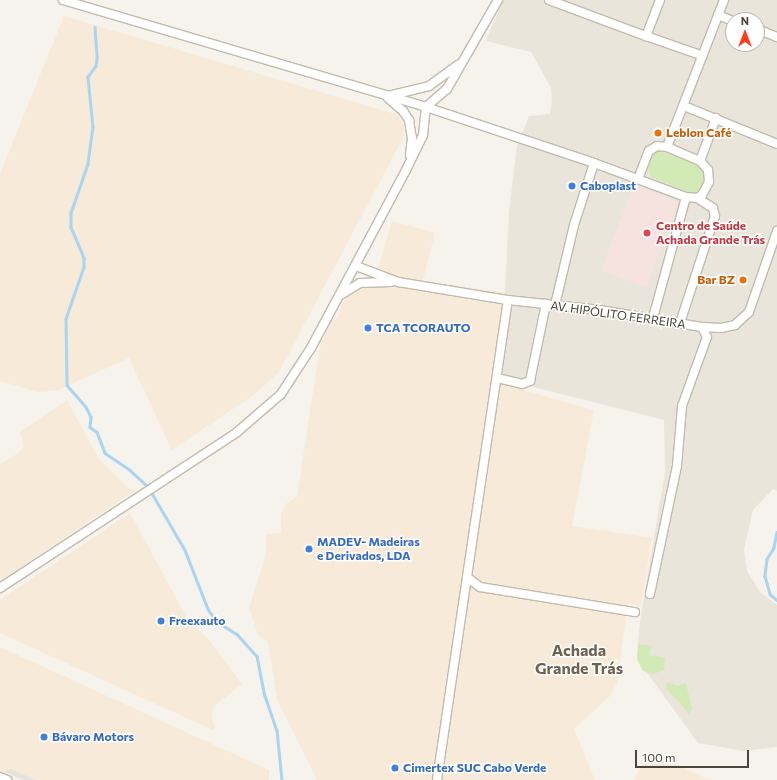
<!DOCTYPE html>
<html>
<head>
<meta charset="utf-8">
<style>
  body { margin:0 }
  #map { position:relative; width:777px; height:780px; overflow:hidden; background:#f6f3ec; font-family:Commissioner,sans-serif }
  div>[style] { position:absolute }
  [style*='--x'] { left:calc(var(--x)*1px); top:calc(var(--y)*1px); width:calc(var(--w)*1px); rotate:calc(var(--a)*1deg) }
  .residential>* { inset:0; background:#eae5da }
  .commercial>* { inset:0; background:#f7ead8 }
  .medical>* { inset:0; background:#f6e3e0; transform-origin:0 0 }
  .green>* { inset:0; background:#d2eab5 }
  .parking>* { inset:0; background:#e5e3e0 }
  .stream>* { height:2.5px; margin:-1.25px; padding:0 1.25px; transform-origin:1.25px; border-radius:1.25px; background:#a9d4f2 }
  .roads { filter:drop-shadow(1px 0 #c2bbae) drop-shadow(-1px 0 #c2bbae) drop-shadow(0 1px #c2bbae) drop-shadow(0 -1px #c2bbae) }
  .minor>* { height:8px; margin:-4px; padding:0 4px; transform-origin:4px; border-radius:4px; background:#fff }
  .dots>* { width:11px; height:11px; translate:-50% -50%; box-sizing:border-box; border:2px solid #fff; border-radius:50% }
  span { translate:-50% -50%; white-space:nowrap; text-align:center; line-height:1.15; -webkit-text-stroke:3px #fff; paint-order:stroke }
  .food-label { font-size:12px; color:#c56008; font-weight:700 }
  .left { translate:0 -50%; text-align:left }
  .right { translate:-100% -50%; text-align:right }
  .shop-label { font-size:12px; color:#366cbe; font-weight:700 }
  .health-label { font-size:12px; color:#be3a42; font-weight:700 }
  .street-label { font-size:12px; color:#4b4439 }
  .district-label { font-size:16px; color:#6e6250; font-weight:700 }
  .north { position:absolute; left:725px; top:12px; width:40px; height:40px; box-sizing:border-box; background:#fff; border:1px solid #b7b4b0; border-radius:50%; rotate:0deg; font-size:11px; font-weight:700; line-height:16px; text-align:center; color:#4b4439 }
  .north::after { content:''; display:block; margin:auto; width:14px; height:18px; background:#fc3f1d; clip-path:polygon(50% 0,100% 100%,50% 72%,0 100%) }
  .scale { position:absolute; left:635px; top:750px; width:114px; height:18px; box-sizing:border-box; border:2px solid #4b4439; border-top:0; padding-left:5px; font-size:12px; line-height:14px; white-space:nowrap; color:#4b4439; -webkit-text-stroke:3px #fff; paint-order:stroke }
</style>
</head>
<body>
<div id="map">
  <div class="residential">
    <div style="clip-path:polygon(evenodd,503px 0,777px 0,777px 491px,773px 489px,753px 510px,744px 549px,747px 571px,761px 593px,777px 605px,777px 747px,744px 751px,698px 743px,637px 659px,640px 621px,665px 472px,664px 420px,494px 377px,505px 293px,509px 212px,517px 146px,529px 116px,550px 114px,552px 101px,551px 88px,531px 52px,486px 41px,503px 0,733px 20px,757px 20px,757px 44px,733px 44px,733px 20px)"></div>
  </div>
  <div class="commercial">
    <div style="clip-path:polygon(64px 16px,395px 114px,398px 115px,404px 128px,403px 138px,279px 372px,255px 394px,172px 450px,129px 358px,58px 390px,38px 392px,0 381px,0 174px)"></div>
    <div style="clip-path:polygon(392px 221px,435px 233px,423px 280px,505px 293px,494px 377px,531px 386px,509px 386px,594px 410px,572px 526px,652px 538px,641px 606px,628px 604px,617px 683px,610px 696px,574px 729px,595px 780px,317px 780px,277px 699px,268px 642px,258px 635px,249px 608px,266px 554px,266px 534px,281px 533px,281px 514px,287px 503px,297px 497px,320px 346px,332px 319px,337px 319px,342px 303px,379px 265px)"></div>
    <div style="clip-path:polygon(67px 400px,99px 459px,128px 488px,136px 490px,2px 580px,0 575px,0 464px,19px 453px,24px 446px,20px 432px)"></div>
    <div style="clip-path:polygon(130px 513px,188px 620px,210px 641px,242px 684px,214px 706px,212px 718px,215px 731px,0 633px,0 600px)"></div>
    <div style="clip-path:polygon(0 647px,269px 770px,269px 780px,21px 780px,0 771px)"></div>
    <div style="clip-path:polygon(649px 751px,700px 776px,710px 780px,634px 780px)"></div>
  </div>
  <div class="medical">
    <div style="left:634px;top:185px;width:48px;height:91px;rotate:21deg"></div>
  </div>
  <div class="green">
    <div style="clip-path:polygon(660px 151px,700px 166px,705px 172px,701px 190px,691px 193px,651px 177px,648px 168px,653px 155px)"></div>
    <div style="clip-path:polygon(638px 644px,652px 646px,649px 655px,665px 658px,664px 670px,654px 674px,643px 671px,637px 659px)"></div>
    <div style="clip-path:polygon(667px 682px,677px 686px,686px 683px,692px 709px,689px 714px,666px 688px)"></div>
  </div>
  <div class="parking">
    <div style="clip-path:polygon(11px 769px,36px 780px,24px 780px,5px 772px)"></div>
  </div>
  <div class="stream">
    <div style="--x:95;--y:27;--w:31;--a:86"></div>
    <div style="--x:97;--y:58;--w:8;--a:97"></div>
    <div style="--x:96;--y:66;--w:14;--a:126"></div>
    <div style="--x:88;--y:77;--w:50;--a:84.3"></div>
    <div style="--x:93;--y:127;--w:37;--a:98"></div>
    <div style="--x:88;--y:164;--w:52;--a:109.1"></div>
    <div style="--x:71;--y:213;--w:14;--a:90"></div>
    <div style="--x:71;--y:227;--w:34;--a:67"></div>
    <div style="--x:84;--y:258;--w:9;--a:90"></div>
    <div style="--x:84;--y:267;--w:55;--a:109.1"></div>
    <div style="--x:66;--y:319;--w:66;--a:89.1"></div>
    <div style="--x:67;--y:385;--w:29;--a:49"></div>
    <div style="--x:86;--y:407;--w:11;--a:63"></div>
    <div style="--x:91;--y:417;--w:10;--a:96"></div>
    <div style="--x:90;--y:427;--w:9;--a:36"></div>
    <div style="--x:97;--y:432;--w:22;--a:69"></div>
    <div style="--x:105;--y:453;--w:30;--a:34"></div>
    <div style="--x:130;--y:470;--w:26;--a:43"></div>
    <div style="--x:149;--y:488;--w:72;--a:59.9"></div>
    <div style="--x:185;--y:550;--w:63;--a:68.7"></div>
    <div style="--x:208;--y:609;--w:14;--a:56"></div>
    <div style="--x:216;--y:621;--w:25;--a:32"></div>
    <div style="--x:237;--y:634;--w:30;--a:48"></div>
    <div style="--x:257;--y:656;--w:38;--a:79"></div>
    <div style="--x:264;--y:693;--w:39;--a:71"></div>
    <div style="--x:277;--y:730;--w:50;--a:84.3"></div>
    <div style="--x:777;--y:532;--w:16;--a:101"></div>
    <div style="--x:774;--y:548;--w:13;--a:122"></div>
    <div style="--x:767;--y:559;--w:17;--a:97"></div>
    <div style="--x:765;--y:576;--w:19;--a:74"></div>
    <div style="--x:770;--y:594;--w:9;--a:41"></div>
  </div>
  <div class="roads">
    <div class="minor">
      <div style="--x:63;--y:0;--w:378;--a:16.4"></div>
      <div style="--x:426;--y:107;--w:177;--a:18.4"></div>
      <div style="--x:549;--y:0;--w:103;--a:20.4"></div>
      <div style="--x:660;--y:0;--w:39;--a:111"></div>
      <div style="--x:646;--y:36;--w:60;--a:19.3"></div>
      <div style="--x:718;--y:15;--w:16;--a:22"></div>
      <div style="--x:757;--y:29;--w:22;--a:22"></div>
      <div style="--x:388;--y:96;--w:42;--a:-13.7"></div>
      <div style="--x:429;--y:86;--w:36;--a:-36"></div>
      <div style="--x:388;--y:98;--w:20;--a:41"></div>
      <div style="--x:403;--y:111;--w:11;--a:56"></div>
      <div style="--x:409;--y:120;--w:18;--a:81"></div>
      <div style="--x:412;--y:138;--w:17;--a:97"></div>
      <div style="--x:684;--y:106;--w:100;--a:22.2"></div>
      <div style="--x:667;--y:147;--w:158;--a:-68.8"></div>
      <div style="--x:700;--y:161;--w:46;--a:-69.6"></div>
      <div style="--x:638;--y:179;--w:30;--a:-69"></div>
      <div style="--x:649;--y:151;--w:9;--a:-32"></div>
      <div style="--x:657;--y:146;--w:10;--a:6"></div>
      <div style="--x:667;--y:147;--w:36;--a:23"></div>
      <div style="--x:700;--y:161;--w:12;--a:48"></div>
      <div style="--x:708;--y:170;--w:12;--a:85"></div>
      <div style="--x:709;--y:182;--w:15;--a:118"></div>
      <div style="--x:702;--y:195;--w:6;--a:149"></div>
      <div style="--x:697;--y:198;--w:11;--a:-175"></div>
      <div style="--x:356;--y:266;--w:45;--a:20.9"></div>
      <div style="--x:398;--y:282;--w:111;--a:9.3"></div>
      <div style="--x:508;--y:300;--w:93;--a:6.2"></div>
      <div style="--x:600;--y:310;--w:103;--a:9.5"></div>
      <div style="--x:702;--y:327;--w:19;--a:3"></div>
      <div style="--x:721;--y:328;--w:14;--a:-12"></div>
      <div style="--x:735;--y:325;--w:19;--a:-43"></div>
      <div style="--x:749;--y:312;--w:86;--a:-70.9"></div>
      <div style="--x:342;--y:294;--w:21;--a:-31"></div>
      <div style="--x:360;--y:283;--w:31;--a:-2"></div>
      <div style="--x:555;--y:305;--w:82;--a:-76.6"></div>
      <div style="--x:574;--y:225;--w:65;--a:-72.1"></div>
      <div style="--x:594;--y:163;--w:98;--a:20.3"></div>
      <div style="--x:686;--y:197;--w:125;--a:105.3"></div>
      <div style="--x:680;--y:323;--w:113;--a:-71.9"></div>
      <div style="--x:715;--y:216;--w:8;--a:-104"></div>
      <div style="--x:713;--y:208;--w:19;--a:-148"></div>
      <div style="--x:497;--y:378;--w:26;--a:13"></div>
      <div style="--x:522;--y:384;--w:9;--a:-21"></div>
      <div style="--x:530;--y:381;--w:79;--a:-78.3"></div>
      <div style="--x:468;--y:578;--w:15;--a:37"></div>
      <div style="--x:480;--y:587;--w:157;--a:9.2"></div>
      <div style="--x:0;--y:588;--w:282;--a:-33.3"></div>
      <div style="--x:236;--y:433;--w:60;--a:-40.9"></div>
      <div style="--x:281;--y:394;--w:55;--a:-56.9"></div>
      <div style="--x:311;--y:348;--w:202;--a:-61.9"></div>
      <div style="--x:406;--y:170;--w:39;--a:-64"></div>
      <div style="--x:423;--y:135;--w:28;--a:-84"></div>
      <div style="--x:426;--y:107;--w:28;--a:-41"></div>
      <div style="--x:447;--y:89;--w:103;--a:-60.2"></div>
      <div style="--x:650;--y:594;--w:131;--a:-78.1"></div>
      <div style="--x:677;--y:466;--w:60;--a:-85.2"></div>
      <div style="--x:682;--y:406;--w:73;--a:-70.1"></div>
      <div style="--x:707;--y:337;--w:11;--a:-117"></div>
      <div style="--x:0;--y:777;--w:8;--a:23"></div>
      <div style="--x:437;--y:780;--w:485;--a:-81.6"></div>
    </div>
  </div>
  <div class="dots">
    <div style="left:658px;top:133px;background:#e8710a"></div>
    <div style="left:572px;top:186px;background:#3f7fe0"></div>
    <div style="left:647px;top:233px;background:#e0444e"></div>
    <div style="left:743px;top:280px;background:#e8710a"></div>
    <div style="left:368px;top:328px;background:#3f7fe0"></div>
    <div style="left:309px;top:549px;background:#3f7fe0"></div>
    <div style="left:161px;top:621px;background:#3f7fe0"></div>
    <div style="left:44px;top:737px;background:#3f7fe0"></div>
    <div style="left:395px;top:768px;background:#3f7fe0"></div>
  </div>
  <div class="food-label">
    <span class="left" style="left:666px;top:133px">Leblon Café</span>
    <span class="right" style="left:735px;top:280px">Bar BZ</span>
  </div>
  <div class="shop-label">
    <span class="left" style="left:580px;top:186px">Caboplast</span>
    <span class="left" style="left:376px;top:328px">TCA TCORAUTO</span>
    <span class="left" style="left:317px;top:549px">MADEV- Madeiras<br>e Derivados, LDA</span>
    <span class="left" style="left:169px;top:621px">Freexauto</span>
    <span class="left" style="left:52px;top:737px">Bávaro Motors</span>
    <span class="left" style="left:403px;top:768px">Cimertex SUC Cabo Verde</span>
  </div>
  <div class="health-label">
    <span class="left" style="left:656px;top:233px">Centro de Saúde<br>Achada Grande Trás</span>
  </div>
  <div class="street-label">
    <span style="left:618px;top:315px;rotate:8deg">AV. HIPÓLITO FERREIRA</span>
  </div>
  <div class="district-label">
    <span style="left:579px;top:659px">Achada<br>Grande Trás</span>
  </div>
  <div class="north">N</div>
  <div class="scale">100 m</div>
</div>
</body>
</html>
